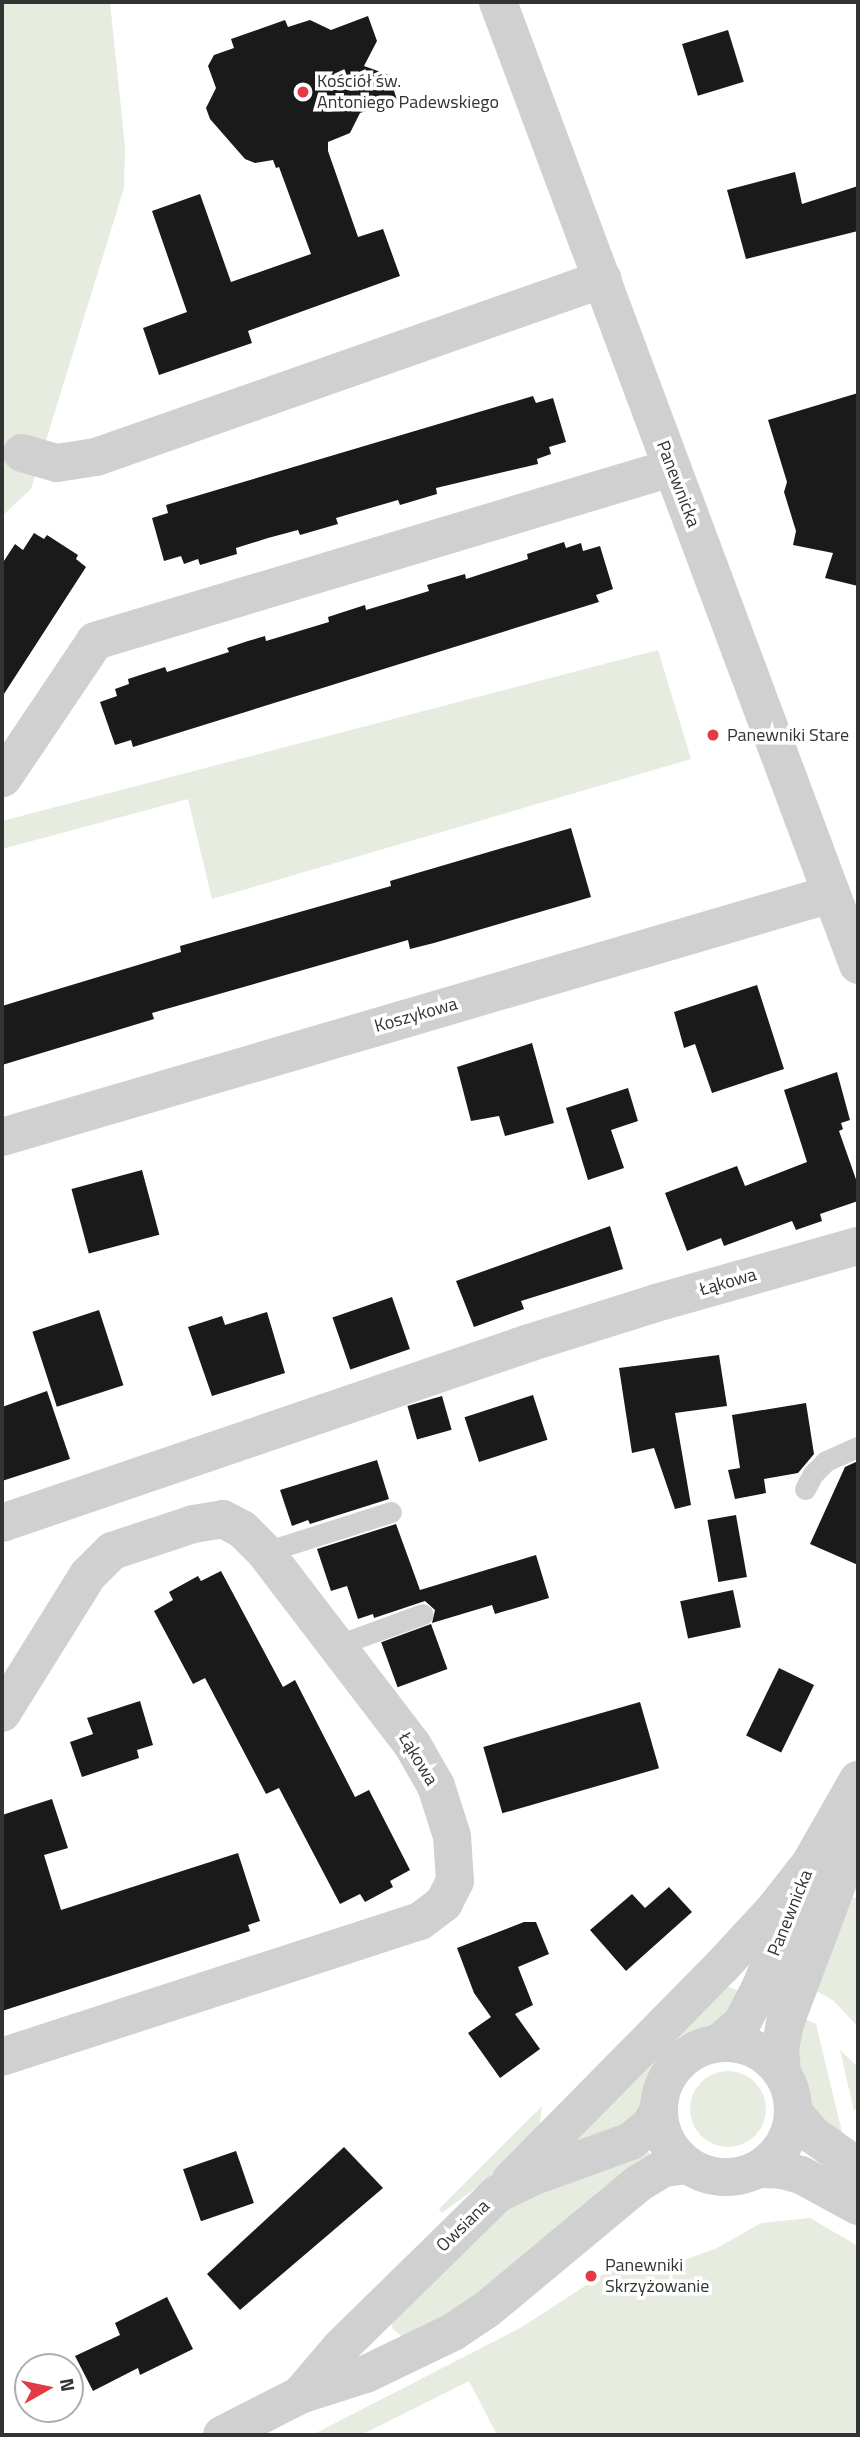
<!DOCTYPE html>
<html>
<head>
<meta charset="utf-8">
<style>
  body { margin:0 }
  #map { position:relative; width:860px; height:2437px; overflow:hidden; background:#fff; font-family:"Titillium Web",sans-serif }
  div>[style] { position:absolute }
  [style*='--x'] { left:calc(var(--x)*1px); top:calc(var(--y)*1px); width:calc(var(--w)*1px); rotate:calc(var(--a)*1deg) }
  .green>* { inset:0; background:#e6ecdf }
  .round { border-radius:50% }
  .building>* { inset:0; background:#1a1a1a; transform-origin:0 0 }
  .service>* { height:21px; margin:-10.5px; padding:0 10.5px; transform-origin:10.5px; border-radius:10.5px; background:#d0d0d0 }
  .minor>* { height:38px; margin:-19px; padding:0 19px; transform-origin:19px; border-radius:19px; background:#d0d0d0 }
  .tertiary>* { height:38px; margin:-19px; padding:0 19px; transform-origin:19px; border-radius:19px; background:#d0d0d0 }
  .tertiary>.ring { margin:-19px; padding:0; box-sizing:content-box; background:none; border:38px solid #d0d0d0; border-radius:50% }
  .dots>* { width:19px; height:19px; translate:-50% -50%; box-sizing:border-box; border:4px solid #fff; border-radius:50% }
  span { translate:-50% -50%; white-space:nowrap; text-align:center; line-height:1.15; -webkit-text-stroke:7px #fff; paint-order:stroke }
  .poi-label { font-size:18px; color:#333 }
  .left { translate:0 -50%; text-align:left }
  .street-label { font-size:18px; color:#333 }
  .frame { position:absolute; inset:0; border:4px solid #333; pointer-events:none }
  .north { position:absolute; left:14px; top:2353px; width:70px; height:70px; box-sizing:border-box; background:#fff; border:2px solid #adadad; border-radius:50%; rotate:81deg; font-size:19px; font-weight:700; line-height:28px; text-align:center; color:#333 }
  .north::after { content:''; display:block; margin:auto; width:24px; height:32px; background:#e63946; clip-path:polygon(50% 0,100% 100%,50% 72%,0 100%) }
</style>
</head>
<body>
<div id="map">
  <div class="green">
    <div style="clip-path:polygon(2px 2px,110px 2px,125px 147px,124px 188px,31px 489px,2px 516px)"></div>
    <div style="clip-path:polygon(658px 650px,691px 759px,212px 899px,188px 799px,2px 849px,2px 821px)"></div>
    <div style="clip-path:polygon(853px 1897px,858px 1899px,858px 2027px,834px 2001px,810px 1987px,848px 1898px)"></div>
    <div style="clip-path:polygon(720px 1984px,747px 1994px,717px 2023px,681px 2039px,670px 2048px,656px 2066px,643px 2099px,630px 2120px,618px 2129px,556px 2149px)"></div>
    <div style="clip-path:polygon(798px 2016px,816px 2024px,842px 2132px,837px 2141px,812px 2107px,799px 2065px)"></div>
    <div style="clip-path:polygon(840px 2050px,858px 2067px,858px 2105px,854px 2111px)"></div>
    <div class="round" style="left:690px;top:2071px;width:76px;height:76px"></div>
    <div style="clip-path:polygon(542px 2106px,539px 2130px,497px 2172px,442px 2213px,439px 2209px)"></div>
    <div style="clip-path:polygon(647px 2150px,651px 2155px,478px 2299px,403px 2337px,393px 2329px,391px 2323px,502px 2206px)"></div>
    <div style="clip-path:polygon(810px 2218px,858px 2246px,858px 2435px,497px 2435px,469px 2381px,361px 2435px,312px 2435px,522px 2327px,608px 2271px,655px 2271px,717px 2248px,761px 2223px)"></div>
  </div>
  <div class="building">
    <div style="clip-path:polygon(368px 16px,377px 41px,364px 66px,389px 75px,397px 100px,360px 113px,350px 133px,328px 142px,328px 151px,358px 237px,383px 229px,400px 276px,248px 331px,252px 343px,159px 375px,143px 328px,187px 312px,152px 211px,200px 194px,231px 282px,311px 254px,279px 167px,276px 168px,273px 160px,255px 163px,245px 159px,210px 119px,206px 108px,216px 88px,208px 66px,214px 55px,234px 48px,231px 39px,285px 20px,288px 27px,310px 20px,331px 30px)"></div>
    <div style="left:728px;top:30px;width:54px;height:48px;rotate:73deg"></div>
    <div style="clip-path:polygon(795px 172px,802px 204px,858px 186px,858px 231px,746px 259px,727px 190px)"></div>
    <div style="clip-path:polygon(858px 393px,858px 586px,825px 578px,833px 553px,793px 545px,796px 531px,784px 492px,787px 482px,768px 420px)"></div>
    <div style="clip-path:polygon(533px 396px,536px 403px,553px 398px,566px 442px,549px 447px,551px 454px,537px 459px,538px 464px,436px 488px,437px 494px,400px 505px,398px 500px,336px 518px,338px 524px,300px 535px,298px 530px,268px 538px,236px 548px,237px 554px,200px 565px,198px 559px,184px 564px,181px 556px,164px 561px,152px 518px,168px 513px,166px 505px)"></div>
    <div style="clip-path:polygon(34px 533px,44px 539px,47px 535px,78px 555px,76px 559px,86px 567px,2px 697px,2px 564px,15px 544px,23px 550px)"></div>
    <div style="clip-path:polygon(564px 542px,566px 548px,581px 543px,583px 551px,600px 546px,613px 589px,596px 595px,599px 602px,133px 747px,131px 740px,115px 745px,100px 702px,117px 696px,115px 689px,129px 684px,128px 679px,165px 667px,167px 672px,229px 652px,227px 648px,248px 641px,265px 636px,266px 641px,329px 622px,328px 617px,365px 605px,366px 610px,396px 601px,429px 591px,427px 585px,465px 574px,466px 579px,528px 559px,527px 554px)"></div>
    <div style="clip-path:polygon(571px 828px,591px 897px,434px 943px,410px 949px,408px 940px,317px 966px,152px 1013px,154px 1019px,2px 1065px,2px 1006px,181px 952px,180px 946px,391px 886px,390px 881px)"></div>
    <div style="clip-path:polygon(757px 985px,784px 1069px,712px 1093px,695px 1044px,684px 1048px,674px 1012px)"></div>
    <div style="clip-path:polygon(532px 1043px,554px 1123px,505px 1136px,499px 1116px,471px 1121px,457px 1067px)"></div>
    <div style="clip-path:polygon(837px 1072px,850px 1120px,841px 1123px,843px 1129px,839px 1131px,858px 1185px,858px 1201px,820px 1214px,822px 1221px,796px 1230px,792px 1221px,724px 1246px,721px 1238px,687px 1251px,665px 1193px,737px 1166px,745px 1186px,807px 1162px,784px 1090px)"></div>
    <div style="clip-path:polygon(628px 1088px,638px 1121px,611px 1130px,624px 1168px,588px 1180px,566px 1108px)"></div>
    <div style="left:142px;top:1170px;width:67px;height:73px;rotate:75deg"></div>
    <div style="clip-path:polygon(610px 1226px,623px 1269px,521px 1301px,524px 1309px,474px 1327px,456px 1281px)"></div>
    <div style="left:392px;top:1297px;width:55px;height:63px;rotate:71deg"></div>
    <div style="left:99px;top:1310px;width:79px;height:70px;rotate:72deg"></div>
    <div style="clip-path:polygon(267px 1312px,285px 1373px,212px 1396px,188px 1327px,222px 1316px,225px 1325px)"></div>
    <div style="clip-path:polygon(719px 1355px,727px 1406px,675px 1413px,691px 1505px,675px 1509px,654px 1448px,632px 1453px,619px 1368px)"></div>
    <div style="clip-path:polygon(47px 1391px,70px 1459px,2px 1481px,2px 1407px)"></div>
    <div style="left:533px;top:1395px;width:47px;height:72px;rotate:72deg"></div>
    <div style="left:442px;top:1396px;width:35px;height:36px;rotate:74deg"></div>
    <div style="clip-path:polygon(806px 1403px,814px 1454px,798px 1473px,764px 1479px,766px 1493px,735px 1499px,728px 1470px,740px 1468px,732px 1415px)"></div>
    <div style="clip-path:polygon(377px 1460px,389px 1499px,310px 1524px,308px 1520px,292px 1526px,280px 1490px)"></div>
    <div style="clip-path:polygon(858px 1461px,858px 1565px,810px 1544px,845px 1467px)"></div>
    <div style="left:736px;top:1515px;width:63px;height:29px;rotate:80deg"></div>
    <div style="clip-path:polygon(396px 1524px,420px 1590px,536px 1555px,549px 1598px,495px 1614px,492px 1605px,432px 1623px,435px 1610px,425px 1601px,374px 1618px,373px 1614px,358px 1619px,347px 1586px,331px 1591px,317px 1549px)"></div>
    <div style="clip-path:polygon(221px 1571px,283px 1687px,295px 1680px,355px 1797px,369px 1790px,410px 1870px,390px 1881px,393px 1887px,365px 1902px,360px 1894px,340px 1904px,279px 1788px,266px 1794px,205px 1678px,193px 1684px,154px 1611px,173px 1600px,169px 1592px,198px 1576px,201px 1581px)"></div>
    <div style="left:733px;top:1590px;width:38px;height:54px;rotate:78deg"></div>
    <div style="left:431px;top:1624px;width:48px;height:53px;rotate:70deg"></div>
    <div style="left:779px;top:1668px;width:39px;height:75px;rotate:26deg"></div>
    <div style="clip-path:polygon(140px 1701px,153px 1745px,137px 1750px,139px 1758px,82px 1777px,70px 1742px,93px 1734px,87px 1718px)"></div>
    <div style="left:640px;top:1702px;width:69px;height:163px;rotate:74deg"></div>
    <div style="clip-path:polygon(52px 1799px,68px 1848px,44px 1855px,61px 1910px,238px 1853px,260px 1921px,248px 1925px,250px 1931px,2px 2011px,2px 1815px)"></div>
    <div style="clip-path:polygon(669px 1887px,692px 1912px,626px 1971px,590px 1930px,632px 1894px,645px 1908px)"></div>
    <div style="clip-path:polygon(524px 1922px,536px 1922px,549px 1954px,518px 1967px,533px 2005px,515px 2014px,540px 2049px,500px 2078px,468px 2033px,491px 2017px,474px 1993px,457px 1948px)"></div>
    <div style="clip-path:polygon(344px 2147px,383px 2188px,240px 2310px,207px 2274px)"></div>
    <div style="left:236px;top:2151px;width:55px;height:56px;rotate:71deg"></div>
    <div style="clip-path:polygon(167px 2297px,193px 2349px,140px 2375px,138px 2368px,93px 2391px,75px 2356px,120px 2335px,115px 2323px)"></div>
  </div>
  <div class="service">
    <div style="--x:805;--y:1489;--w:17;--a:-62"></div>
    <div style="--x:813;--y:1474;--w:18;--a:-45"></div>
    <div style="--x:826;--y:1461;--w:35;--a:-24"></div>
    <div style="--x:265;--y:1552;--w:132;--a:-17.6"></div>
    <div style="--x:338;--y:1645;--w:90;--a:-20"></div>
  </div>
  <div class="minor">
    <div style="--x:22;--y:453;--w:36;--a:16"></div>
    <div style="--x:57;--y:463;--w:39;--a:-9"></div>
    <div style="--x:96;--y:457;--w:537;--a:-19.35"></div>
    <div style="--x:3;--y:778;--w:165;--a:-56.1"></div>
    <div style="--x:95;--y:641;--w:601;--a:-16.72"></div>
    <div style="--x:2;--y:1137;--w:864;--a:-16.34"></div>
    <div style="--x:2;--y:1523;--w:557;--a:-18.86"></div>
    <div style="--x:529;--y:1343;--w:133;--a:-17.5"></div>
    <div style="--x:656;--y:1303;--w:210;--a:-15.8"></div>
    <div style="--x:2;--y:1713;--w:163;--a:-58.1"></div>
    <div style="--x:88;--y:1575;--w:34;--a:-45"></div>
    <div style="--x:112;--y:1551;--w:85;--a:-18.4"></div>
    <div style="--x:193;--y:1524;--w:30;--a:-9"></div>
    <div style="--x:223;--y:1519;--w:21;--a:28"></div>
    <div style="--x:242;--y:1529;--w:33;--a:45"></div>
    <div style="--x:265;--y:1552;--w:242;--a:52.6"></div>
    <div style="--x:412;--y:1744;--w:48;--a:60.3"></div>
    <div style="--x:436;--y:1786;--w:52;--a:72.3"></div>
    <div style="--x:452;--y:1836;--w:45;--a:86.2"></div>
    <div style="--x:455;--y:1881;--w:25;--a:117"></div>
    <div style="--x:444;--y:1903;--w:30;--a:143"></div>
    <div style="--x:420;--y:1921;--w:440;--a:162"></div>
  </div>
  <div class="tertiary">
    <div style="--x:498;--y:2;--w:1028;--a:69.5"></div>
    <div style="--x:720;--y:2042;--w:29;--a:-41"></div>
    <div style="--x:742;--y:2023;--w:42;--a:-62.8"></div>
    <div style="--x:761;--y:1986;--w:131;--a:-68.1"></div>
    <div style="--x:810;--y:1864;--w:97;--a:-60.3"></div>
    <div class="ring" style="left:659px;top:2043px;width:96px;height:96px"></div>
    <div style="--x:782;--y:2071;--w:22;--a:-95"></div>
    <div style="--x:780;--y:2049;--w:26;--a:-79"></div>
    <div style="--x:785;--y:2023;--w:202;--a:-69.4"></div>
    <div style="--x:856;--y:1834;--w:12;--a:-81"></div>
    <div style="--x:794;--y:2113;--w:29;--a:49"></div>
    <div style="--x:813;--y:2135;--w:55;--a:35.4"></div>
    <div style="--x:759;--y:2169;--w:23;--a:2"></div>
    <div style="--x:782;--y:2170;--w:20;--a:15"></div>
    <div style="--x:801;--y:2175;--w:65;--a:28.5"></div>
    <div style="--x:511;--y:2180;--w:301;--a:-45.4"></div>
    <div style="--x:722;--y:1966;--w:75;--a:-47.2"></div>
    <div style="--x:773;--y:1911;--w:60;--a:-51.8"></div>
    <div style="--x:300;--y:2395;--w:63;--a:-49.5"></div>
    <div style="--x:341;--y:2347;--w:219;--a:-44.4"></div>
    <div style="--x:497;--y:2194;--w:41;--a:-25.9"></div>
    <div style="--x:534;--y:2176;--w:103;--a:-19.8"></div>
    <div style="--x:631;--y:2141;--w:25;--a:-40"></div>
    <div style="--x:650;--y:2125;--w:18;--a:-61"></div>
    <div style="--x:222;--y:2435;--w:88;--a:-27.1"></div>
    <div style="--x:300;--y:2395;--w:69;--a:-17.7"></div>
    <div style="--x:366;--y:2374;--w:97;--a:-25.8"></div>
    <div style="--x:453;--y:2332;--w:40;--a:-34"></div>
    <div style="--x:486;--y:2310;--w:199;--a:-39.7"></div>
    <div style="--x:639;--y:2183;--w:29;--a:-31"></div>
    <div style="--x:664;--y:2168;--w:23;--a:-7"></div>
  </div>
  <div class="dots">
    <div style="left:303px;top:92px;background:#e63946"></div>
    <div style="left:713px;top:735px;background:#e63946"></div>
    <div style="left:591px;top:2276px;background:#e63946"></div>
  </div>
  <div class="poi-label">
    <span class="left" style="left:317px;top:92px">Kościół św.<br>Antoniego Padewskiego</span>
    <span class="left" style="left:727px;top:735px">Panewniki Stare</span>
    <span class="left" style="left:605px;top:2276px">Panewniki<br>Skrzyżowanie</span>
  </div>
  <div class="street-label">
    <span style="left:678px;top:484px;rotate:69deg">Panewnicka</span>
    <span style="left:416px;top:1015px;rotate:-16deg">Koszykowa</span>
    <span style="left:728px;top:1282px;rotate:-16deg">Łąkowa</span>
    <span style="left:418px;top:1759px;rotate:59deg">Łąkowa</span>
    <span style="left:790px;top:1913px;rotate:-68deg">Panewnicka</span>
    <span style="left:463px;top:2226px;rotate:-44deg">Owsiana</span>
  </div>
  <div class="frame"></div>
  <div class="north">N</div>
</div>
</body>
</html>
